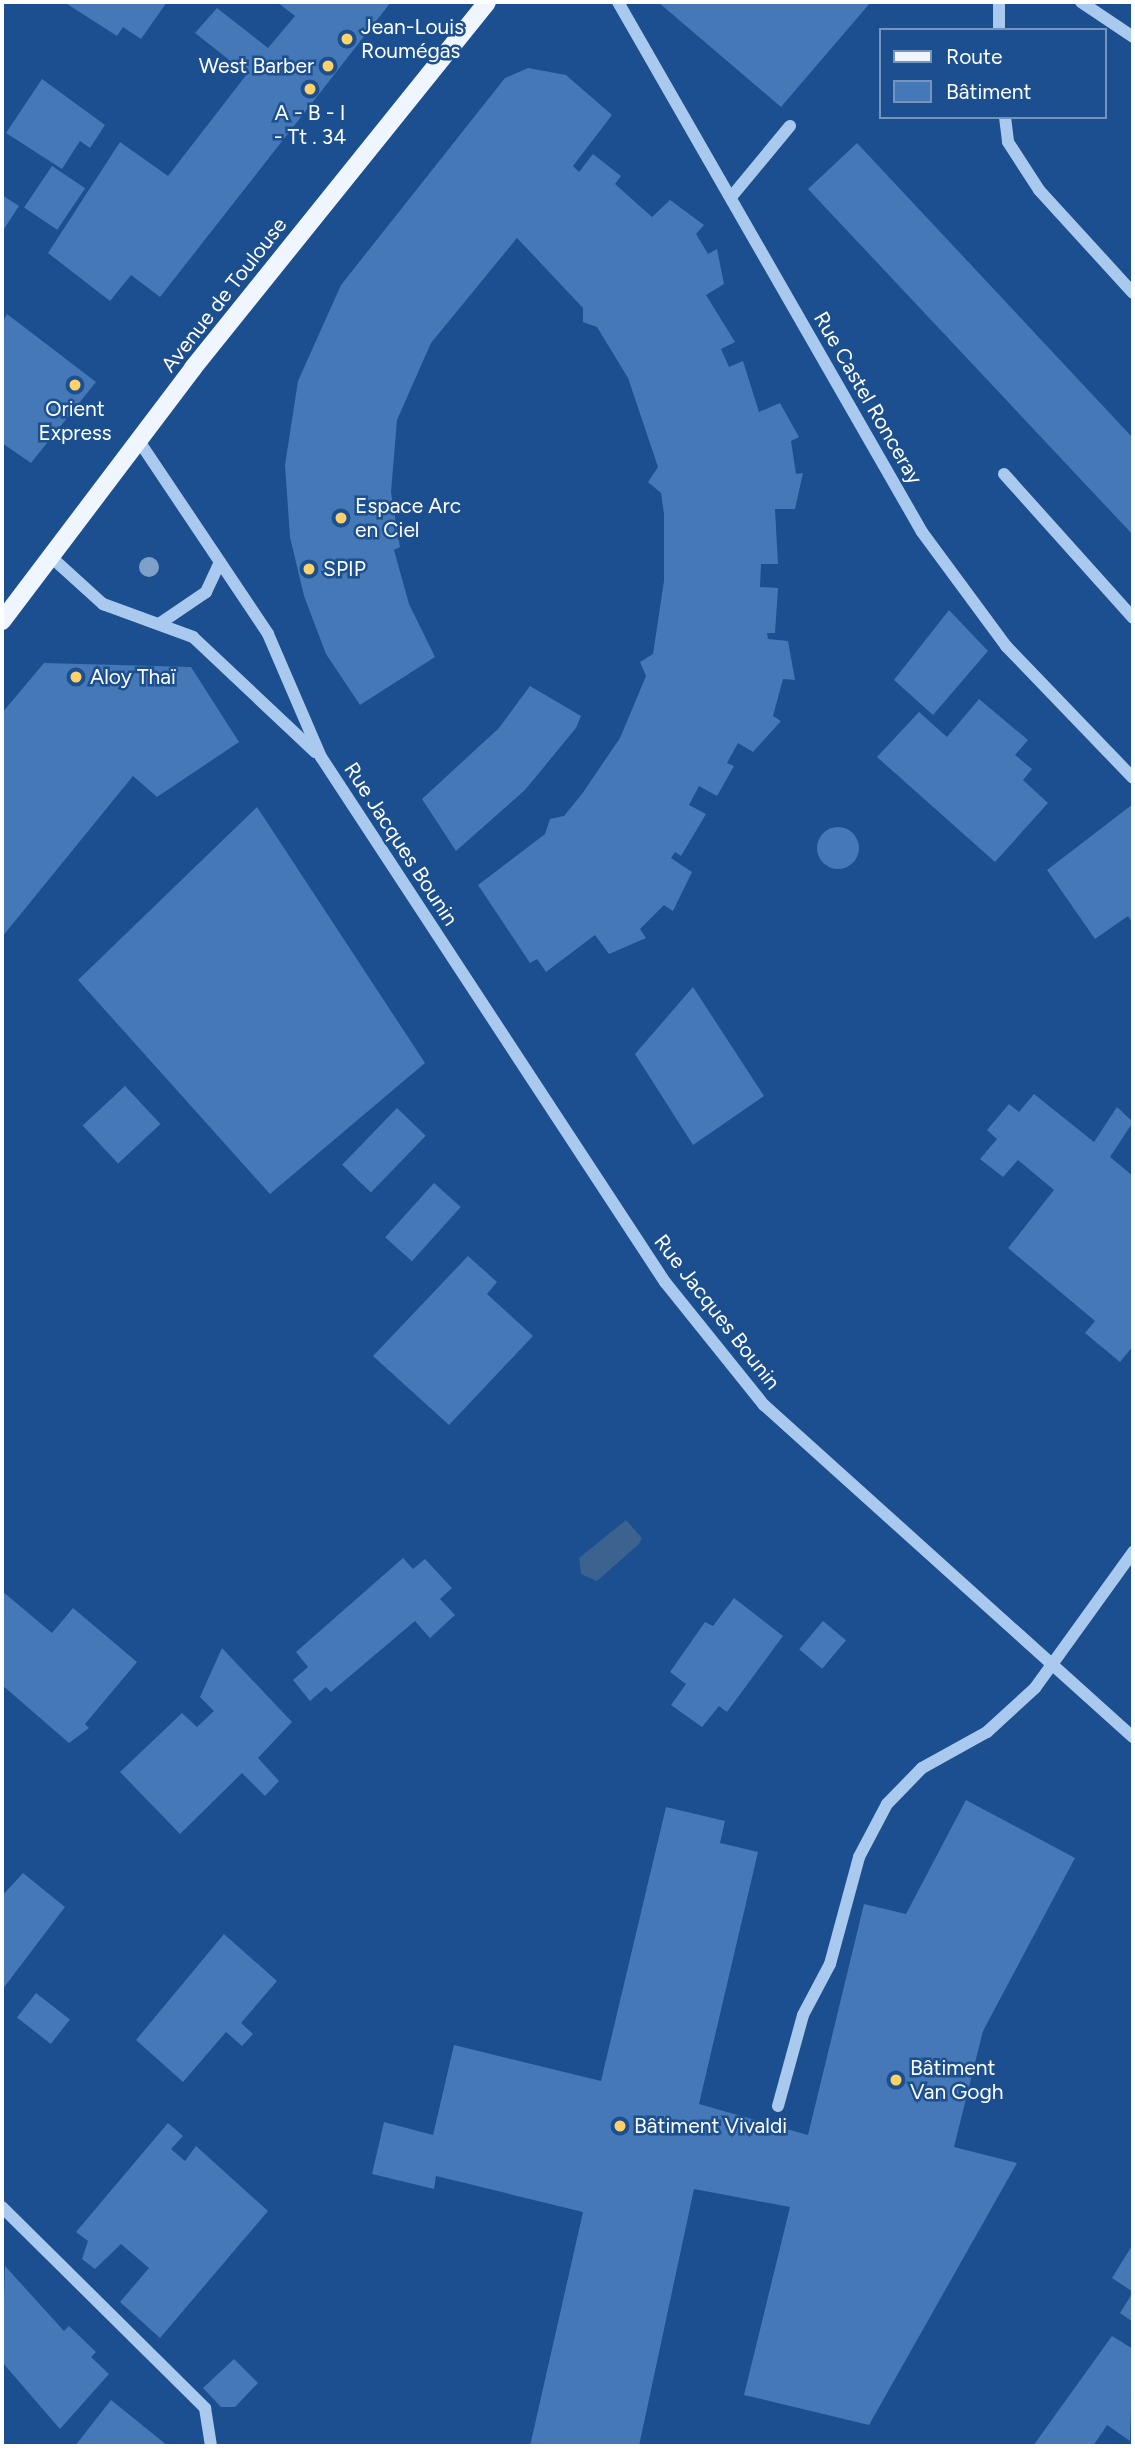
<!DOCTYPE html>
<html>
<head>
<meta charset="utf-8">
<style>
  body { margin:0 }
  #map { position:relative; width:1135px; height:2448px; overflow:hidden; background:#1b4f8f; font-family:Figtree,sans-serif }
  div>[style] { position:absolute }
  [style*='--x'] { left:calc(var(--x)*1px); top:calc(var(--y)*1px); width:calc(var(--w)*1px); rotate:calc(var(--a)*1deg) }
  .water>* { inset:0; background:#3c6290 }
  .building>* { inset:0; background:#4478b7; transform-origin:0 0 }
  .round { border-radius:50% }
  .minor>* { height:12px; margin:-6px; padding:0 6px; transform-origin:6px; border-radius:6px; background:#a9c9ee }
  .major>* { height:18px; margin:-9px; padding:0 9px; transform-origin:9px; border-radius:9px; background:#f0f6ff }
  .trees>* { width:20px; height:20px; margin:-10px; border-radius:50%; background:#7ea0ca }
  .dots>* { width:19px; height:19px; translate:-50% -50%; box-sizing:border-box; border:4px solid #1b4f8f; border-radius:50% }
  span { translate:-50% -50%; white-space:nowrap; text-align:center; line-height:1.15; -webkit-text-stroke:5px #1b4f8f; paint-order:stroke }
  .poi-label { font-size:21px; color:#fff }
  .left { translate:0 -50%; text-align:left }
  .right { translate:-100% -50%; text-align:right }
  .street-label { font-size:21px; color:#fff }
  .frame { position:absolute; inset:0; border:4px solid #fff; pointer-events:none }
  .legend { position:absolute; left:879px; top:28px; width:228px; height:91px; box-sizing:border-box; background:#1b4f8f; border:2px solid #7695bc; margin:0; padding:9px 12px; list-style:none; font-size:21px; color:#fff }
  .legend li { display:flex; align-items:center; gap:14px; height:35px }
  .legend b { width:35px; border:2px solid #7695bc }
</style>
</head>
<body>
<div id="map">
  <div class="water">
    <div style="clip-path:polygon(626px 1520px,642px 1538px,639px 1544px,597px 1581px,581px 1574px,579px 1558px)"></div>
  </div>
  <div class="building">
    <div style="clip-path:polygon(64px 2px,167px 2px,141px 39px,123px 27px,117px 36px)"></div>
    <div style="clip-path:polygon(277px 2px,391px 2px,160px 297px,131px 275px,110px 301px,48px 253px,120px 142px,168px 176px,247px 74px,195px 33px,217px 8px,268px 48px,295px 16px)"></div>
    <div style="clip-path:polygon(658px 2px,763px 3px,871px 2px,781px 107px)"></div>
    <div style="clip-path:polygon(528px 68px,566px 75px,612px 115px,573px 166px,579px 172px,593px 154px,621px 176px,615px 184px,652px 217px,670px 200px,704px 225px,696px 234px,708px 254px,717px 249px,724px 284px,706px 295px,735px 342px,721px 349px,729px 367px,743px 361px,759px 412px,780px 403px,799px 437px,791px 441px,796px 474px,803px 473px,795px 509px,775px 509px,778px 564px,761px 564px,760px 587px,778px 588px,775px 633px,767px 633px,768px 639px,788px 641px,795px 680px,783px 679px,773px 716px,781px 721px,753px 752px,738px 743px,727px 763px,734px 766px,717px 796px,699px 786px,689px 805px,706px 814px,681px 856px,675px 852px,671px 858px,692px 872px,673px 911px,664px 905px,640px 929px,646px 938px,609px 954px,595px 935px,546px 972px,537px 959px,530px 963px,478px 885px,545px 834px,550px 819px,564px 816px,582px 794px,620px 738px,646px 676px,640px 662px,653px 654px,664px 581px,664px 514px,661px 493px,648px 482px,658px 467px,628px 378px,597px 327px,583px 322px,583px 308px,517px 238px,431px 343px,397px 420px,391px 492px,400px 547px,394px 550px,409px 604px,435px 657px,360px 705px,326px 654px,304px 596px,290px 537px,285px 465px,298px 381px,341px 285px,505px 78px)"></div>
    <div style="clip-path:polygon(42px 79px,105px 125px,90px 148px,80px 141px,62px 169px,6px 133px)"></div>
    <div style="clip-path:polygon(857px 143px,1133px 438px,1133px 535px,808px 189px)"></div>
    <div style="left:52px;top:166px;width:40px;height:50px;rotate:34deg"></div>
    <div style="clip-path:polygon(2px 195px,19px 206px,2px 232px)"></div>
    <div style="clip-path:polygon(7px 314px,96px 382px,31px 463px,2px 443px,2px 323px)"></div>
    <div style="clip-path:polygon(949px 610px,988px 651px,933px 715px,894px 680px)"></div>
    <div style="clip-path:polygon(44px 663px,191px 667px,239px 742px,157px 797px,133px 776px,2px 937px,2px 713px)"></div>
    <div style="clip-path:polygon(530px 686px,581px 716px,576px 728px,525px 790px,456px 851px,422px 799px,499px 728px)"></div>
    <div style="clip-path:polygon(979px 699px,1028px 740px,1015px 755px,1032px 769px,1023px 780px,1048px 803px,995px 862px,877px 757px,919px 712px,947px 737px)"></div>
    <div style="clip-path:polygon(1133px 804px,1133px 924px,1128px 916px,1095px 939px,1047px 870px)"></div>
    <div style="clip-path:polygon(257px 807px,425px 1063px,270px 1194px,78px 980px)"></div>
    <div class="round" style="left:817px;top:827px;width:42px;height:42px"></div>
    <div style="clip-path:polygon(693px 987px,764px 1096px,693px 1145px,635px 1054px)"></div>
    <div style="left:125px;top:1086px;width:52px;height:58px;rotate:47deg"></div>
    <div style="clip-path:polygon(1034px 1094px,1094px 1142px,1117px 1107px,1133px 1122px,1110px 1157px,1133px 1176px,1133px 1346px,1120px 1362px,1085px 1333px,1095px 1321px,1008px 1248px,1054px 1190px,1018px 1160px,1003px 1177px,980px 1159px,997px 1139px,987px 1130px,1009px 1104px,1019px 1112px)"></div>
    <div style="left:397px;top:1108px;width:40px;height:79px;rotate:44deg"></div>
    <div style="left:434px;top:1183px;width:36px;height:73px;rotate:42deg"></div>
    <div style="clip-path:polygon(468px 1256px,497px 1282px,487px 1294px,533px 1336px,449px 1425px,373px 1356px)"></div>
    <div style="clip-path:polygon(403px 1558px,413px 1569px,425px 1559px,452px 1588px,440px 1599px,455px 1615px,430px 1638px,415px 1621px,331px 1692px,326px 1687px,310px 1701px,293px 1680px,308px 1667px,296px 1652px)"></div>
    <div style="clip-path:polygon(2px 1591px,52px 1633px,73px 1608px,137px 1662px,85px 1724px,89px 1728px,69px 1743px,2px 1685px)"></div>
    <div style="clip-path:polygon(734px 1598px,783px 1636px,727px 1712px,719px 1706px,702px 1727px,671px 1705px,686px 1684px,670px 1672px,705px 1622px,713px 1626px)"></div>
    <div style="left:823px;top:1621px;width:30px;height:37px;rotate:40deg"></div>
    <div style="clip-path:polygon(222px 1648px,292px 1722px,258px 1758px,279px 1781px,265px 1796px,242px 1773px,180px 1834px,120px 1772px,182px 1713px,197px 1727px,214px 1711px,200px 1697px)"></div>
    <div style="clip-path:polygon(966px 1800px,1075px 1858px,983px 2031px,954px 2147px,1017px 2163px,869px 2425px,744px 2395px,790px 2207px,694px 2189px,639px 2446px,530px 2446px,583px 2212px,436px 2176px,434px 2189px,372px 2174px,384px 2122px,433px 2135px,454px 2045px,601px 2081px,666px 1807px,725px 1821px,720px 1843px,758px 1852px,699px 2104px,808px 2135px,864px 1904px,906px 1914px)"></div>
    <div style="clip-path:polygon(23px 1873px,65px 1907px,2px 1990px,2px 1896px)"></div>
    <div style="clip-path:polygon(224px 1934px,277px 1981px,241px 2023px,253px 2034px,242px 2046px,226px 2032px,183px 2082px,136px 2040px)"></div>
    <div style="left:36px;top:1993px;width:43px;height:31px;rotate:38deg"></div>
    <div style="clip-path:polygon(168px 2123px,183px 2136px,171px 2149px,185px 2161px,196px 2146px,268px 2211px,160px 2338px,120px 2302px,149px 2268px,121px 2244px,95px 2269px,82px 2259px,88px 2241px,76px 2232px)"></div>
    <div style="clip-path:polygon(1133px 2244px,1133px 2292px,1112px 2278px)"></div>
    <div style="clip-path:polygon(5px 2266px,64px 2331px,69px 2326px,96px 2352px,91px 2357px,109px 2374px,60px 2429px,2px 2362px)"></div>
    <div style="clip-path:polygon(1133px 2292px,1133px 2322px,1120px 2313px)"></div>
    <div style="clip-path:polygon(1112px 2336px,1133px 2349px,1130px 2441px,1107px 2425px,1093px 2446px,1033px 2446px)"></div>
    <div style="clip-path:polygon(234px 2359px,258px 2383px,235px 2407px,221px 2407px,203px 2388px)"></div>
    <div style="clip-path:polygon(111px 2400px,168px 2446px,75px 2446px)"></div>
  </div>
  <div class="minor">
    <div style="--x:618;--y:2;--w:611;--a:60.16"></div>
    <div style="--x:922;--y:532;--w:142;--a:53.6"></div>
    <div style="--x:1006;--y:646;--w:183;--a:46.1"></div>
    <div style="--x:1081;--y:2;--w:63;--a:33.9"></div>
    <div style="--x:999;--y:30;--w:28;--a:-90"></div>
    <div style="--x:1005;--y:117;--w:25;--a:83"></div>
    <div style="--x:1008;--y:142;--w:57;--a:57.1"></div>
    <div style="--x:1039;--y:190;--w:139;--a:47.6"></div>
    <div style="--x:732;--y:196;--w:91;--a:-50.4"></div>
    <div style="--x:139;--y:441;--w:232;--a:56.2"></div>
    <div style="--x:268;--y:634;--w:134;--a:66.7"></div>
    <div style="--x:321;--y:757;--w:628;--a:56.77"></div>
    <div style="--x:665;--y:1282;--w:158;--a:51.2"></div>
    <div style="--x:764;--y:1405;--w:496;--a:42"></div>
    <div style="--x:1004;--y:474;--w:193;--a:48.1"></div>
    <div style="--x:50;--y:556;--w:72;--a:42.2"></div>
    <div style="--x:103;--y:604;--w:96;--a:20.1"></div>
    <div style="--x:193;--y:637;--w:168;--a:43.3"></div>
    <div style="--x:159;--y:624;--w:57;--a:-34.2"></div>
    <div style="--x:206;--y:592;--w:33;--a:-65"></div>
    <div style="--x:778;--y:2106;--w:94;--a:-74.6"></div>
    <div style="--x:803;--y:2015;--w:58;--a:-62.1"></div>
    <div style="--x:830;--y:1964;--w:111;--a:-74.8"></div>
    <div style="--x:859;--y:1857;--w:60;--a:-62.2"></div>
    <div style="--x:887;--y:1804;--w:50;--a:-45.8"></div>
    <div style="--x:922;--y:1768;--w:74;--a:-29"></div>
    <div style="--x:987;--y:1732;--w:65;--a:-42.5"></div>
    <div style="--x:1035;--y:1688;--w:168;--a:-54.2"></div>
    <div style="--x:2;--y:2207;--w:286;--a:44.7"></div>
    <div style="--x:205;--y:2408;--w:38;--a:81"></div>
  </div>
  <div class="major">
    <div style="--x:2;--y:621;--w:317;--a:-52.9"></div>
    <div style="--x:193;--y:368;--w:469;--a:-51.2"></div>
  </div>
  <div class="trees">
    <div style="left:149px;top:567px"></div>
  </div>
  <div class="dots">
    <div style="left:347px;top:39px;background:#ffd166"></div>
    <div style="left:328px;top:66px;background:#ffd166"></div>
    <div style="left:310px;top:89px;background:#ffd166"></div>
    <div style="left:75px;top:385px;background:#ffd166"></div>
    <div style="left:341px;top:518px;background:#ffd166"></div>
    <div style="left:309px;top:569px;background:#ffd166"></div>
    <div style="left:76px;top:677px;background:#ffd166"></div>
    <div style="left:896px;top:2080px;background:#ffd166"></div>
    <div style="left:620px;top:2126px;background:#ffd166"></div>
  </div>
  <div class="poi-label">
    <span class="left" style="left:361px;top:39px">Jean-Louis<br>Roumégas</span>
    <span class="right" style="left:314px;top:66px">West Barber</span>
    <span style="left:310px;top:125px">A - B - I<br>- Tt . 34</span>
    <span style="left:75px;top:421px">Orient<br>Express</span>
    <span class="left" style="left:355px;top:518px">Espace Arc<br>en Ciel</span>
    <span class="left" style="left:323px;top:569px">SPIP</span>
    <span class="left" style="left:90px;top:677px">Aloy Thaï</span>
    <span class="left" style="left:910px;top:2080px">Bâtiment<br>Van Gogh</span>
    <span class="left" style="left:634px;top:2126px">Bâtiment Vivaldi</span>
  </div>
  <div class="street-label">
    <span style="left:224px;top:295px;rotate:-52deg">Avenue de Toulouse</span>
    <span style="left:868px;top:398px;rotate:60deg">Rue Castel Ronceray</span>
    <span style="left:401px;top:844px;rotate:57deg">Rue Jacques Bounin</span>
    <span style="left:717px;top:1312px;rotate:52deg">Rue Jacques Bounin</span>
  </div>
  <div class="frame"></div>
  <ul class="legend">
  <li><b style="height:9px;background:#f0f6ff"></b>Route</li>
  <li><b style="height:19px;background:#4478b7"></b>Bâtiment</li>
  </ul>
</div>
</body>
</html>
